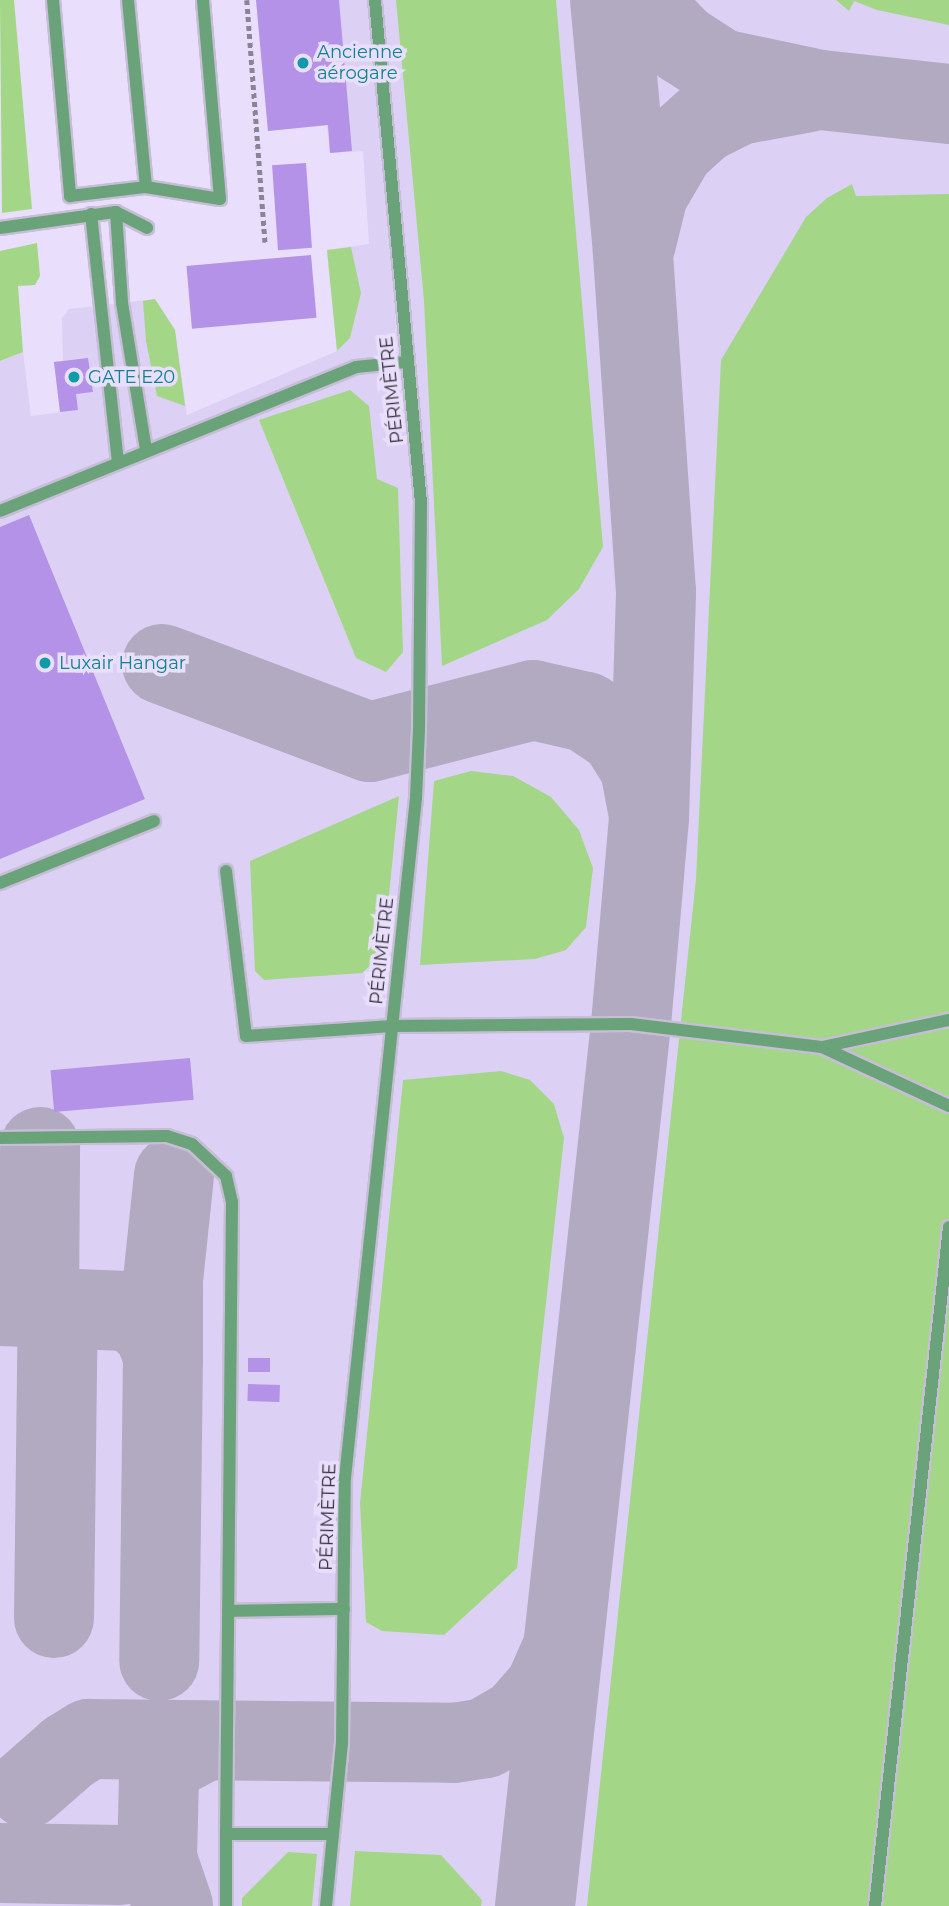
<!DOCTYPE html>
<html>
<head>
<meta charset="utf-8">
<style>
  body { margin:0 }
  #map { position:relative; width:949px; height:1906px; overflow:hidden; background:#e9dffc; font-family:Montserrat,sans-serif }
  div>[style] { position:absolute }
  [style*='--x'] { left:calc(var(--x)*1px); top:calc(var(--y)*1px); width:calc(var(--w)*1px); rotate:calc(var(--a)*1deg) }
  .built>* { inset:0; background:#ddd0f5 }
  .green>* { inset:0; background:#a3d787 }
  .taxiway>* { height:80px; margin:-40px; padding:0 40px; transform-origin:40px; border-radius:40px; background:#b2aac1 }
  .building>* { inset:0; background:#b392e8; transform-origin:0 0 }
  .path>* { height:4.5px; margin-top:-2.25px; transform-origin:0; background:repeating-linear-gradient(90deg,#8a8497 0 5px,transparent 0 8.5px) }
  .roads { filter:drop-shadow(2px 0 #c6bdd6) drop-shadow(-2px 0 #c6bdd6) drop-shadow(0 2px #c6bdd6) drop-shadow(0 -2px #c6bdd6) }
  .service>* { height:12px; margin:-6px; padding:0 6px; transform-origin:6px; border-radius:6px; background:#6aa27a }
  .dots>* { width:19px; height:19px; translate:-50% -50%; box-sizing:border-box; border:4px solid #e9dffc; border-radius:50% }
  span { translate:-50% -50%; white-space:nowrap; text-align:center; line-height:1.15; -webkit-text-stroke:7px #e9dffc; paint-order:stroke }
  .culture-label { font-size:18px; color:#0d838f }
  .left { translate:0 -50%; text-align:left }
  .street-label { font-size:18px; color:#38343f }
</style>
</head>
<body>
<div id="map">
  <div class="built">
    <div style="clip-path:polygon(256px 0,949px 0,949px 1906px,0 1906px,0 361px,23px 352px,31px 416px,60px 412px,54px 362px,63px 361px,62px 318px,69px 309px,155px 299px,175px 330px,187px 415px,337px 351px,327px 250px,369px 244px,363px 151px,330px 153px,327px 125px,268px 131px)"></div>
  </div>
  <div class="green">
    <div style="clip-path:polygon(0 0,14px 0,32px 209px,2px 213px)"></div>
    <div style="clip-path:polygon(396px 0,556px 0,603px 547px,579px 589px,547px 620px,442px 666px,424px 301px)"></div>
    <div style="clip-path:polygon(836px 0,949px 0,949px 25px,877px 10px,854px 1px,849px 11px)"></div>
    <div style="clip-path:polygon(852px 184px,856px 196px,949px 194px,949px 1906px,587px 1906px,696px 879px,721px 360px,806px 217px,827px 198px)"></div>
    <div style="clip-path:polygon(37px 243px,40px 276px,35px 285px,18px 286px,23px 352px,0 361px,0 251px)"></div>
    <div style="clip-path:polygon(351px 247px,361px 293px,350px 338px,337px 351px,327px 250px)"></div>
    <div style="clip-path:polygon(155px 299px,175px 330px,185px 406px,157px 396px,146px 341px,143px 301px)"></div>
    <div style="clip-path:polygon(350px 390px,369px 406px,377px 479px,398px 488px,403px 652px,386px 672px,356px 658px,259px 420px)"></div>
    <div style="clip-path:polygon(471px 771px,513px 776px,551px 797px,579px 830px,593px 868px,586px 927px,566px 950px,535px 959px,420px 965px,434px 781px)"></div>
    <div style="clip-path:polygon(399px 796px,383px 954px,362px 973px,264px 980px,255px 971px,250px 861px)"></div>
    <div style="clip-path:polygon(501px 1071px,530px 1080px,554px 1104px,564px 1138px,517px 1568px,444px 1635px,382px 1631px,366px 1622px,360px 1503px,403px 1080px)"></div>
    <div style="clip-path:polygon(355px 1851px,441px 1855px,482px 1900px,481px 1906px,350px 1906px)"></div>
    <div style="clip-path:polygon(288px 1852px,317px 1854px,312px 1906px,242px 1906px,242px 1898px)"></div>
  </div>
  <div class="taxiway">
    <div style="--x:639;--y:0;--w:62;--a:45.7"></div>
    <div style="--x:682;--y:44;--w:46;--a:32.7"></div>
    <div style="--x:721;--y:69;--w:102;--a:11.9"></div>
    <div style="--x:821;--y:90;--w:129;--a:6.2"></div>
    <div style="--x:636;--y:243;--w:50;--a:-76.2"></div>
    <div style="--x:648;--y:194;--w:53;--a:-59.6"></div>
    <div style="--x:675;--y:148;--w:38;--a:-42"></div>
    <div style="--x:703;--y:123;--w:40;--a:-26.6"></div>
    <div style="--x:739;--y:105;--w:72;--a:-10.4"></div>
    <div style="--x:162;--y:664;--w:222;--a:20.6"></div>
    <div style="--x:370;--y:742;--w:168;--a:-14.4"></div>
    <div style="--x:533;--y:700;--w:54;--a:12.8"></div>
    <div style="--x:586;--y:712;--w:40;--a:34"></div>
    <div style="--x:619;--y:734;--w:40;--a:58"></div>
    <div style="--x:640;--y:768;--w:43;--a:79.2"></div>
    <div style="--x:0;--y:1306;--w:126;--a:2.3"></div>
    <div style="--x:126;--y:1311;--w:17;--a:28"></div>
    <div style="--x:141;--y:1319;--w:18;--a:45"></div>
    <div style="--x:154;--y:1332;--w:25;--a:69"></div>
    <div style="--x:163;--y:1355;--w:306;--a:90.7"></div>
    <div style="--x:39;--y:1306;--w:159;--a:-89.6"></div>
    <div style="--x:163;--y:1355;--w:75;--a:-90"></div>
    <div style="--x:163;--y:1280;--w:105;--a:-84"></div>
    <div style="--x:54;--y:1618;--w:311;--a:-89.3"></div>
    <div style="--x:27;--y:1788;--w:55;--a:-41.3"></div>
    <div style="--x:68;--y:1752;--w:25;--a:-32"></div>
    <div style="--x:89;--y:1739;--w:365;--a:0.6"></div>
    <div style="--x:454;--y:1743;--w:31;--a:-9"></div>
    <div style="--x:485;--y:1738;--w:39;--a:-30"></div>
    <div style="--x:519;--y:1718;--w:40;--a:-49"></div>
    <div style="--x:545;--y:1688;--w:45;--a:-66.3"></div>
    <div style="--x:0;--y:1863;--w:121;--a:0.9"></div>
    <div style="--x:173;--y:1906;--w:50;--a:-108.8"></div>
    <div style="--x:157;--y:1859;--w:84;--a:-88.6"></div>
    <div style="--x:159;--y:1775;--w:18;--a:-56"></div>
    <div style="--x:169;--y:1760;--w:40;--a:-28"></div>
    <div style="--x:535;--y:1906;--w:887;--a:-83.79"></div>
    <div style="--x:631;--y:1024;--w:208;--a:-85"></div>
    <div style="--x:649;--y:817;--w:225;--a:-88.2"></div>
    <div style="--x:656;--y:592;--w:341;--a:-93.9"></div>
    <div style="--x:633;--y:252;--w:253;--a:-95.2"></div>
  </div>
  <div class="building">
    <div style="clip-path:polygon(256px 0,339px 0,352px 151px,330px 153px,328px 125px,268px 131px)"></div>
    <div style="left:306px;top:163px;width:85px;height:34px;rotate:86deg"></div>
    <div style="left:311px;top:255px;width:63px;height:125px;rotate:85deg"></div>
    <div style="clip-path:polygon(88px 358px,93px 392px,76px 394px,78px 410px,60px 412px,54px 362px)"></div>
    <div style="clip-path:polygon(29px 515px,145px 799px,0 859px,0 527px)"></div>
    <div style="left:190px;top:1058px;width:42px;height:140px;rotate:85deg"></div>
    <div style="left:248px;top:1358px;width:22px;height:14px"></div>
    <div style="left:248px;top:1384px;width:32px;height:17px;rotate:2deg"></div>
  </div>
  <div class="path">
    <div style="--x:247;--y:0;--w:243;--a:85.7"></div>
  </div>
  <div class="roads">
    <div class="service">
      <div style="--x:53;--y:0;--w:197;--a:85"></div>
      <div style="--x:70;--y:196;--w:77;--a:-6.8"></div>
      <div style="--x:146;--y:187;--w:75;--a:9.2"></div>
      <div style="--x:220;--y:199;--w:200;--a:-94.9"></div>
      <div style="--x:128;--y:0;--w:188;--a:84.5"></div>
      <div style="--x:116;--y:212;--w:91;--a:86.2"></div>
      <div style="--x:122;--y:303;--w:148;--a:80.7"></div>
      <div style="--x:91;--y:214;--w:248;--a:83.8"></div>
      <div style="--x:0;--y:228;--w:117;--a:-7.9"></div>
      <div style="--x:116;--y:212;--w:35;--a:27"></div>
      <div style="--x:0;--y:511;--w:384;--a:-22"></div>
      <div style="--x:356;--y:367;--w:50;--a:-5.7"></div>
      <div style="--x:226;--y:871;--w:166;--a:83.1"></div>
      <div style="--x:246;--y:1036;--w:146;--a:-3.9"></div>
      <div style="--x:392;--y:1026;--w:239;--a:-0.5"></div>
      <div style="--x:631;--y:1024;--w:192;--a:6.9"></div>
      <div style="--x:822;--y:1047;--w:140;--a:24.9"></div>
      <div style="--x:0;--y:883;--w:166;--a:-21.9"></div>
      <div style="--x:822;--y:1047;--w:130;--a:-12"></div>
      <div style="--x:0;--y:1138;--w:167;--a:-0.7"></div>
      <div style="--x:167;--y:1136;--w:26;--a:18"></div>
      <div style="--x:192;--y:1144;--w:47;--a:43.3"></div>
      <div style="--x:226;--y:1176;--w:27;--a:77"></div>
      <div style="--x:232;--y:1202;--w:632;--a:90.54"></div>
      <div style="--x:228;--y:1611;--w:116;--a:-1"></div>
      <div style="--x:226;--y:1906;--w:72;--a:-90"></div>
      <div style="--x:226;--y:1834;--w:107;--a:0"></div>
      <div style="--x:326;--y:1906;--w:164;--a:-84.4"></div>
      <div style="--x:342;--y:1743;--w:265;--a:-89.4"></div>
      <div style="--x:345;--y:1478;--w:684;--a:-84.04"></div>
      <div style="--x:416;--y:798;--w:68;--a:-87.5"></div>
      <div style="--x:419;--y:730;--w:227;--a:-89.5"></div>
      <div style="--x:421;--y:503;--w:505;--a:-95.23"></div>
      <div style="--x:875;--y:1906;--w:683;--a:-83.78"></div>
    </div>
  </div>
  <div class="dots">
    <div style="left:303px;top:63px;background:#0f9aa8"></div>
    <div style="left:74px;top:377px;background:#0f9aa8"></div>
    <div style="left:45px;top:663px;background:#0f9aa8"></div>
  </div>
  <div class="culture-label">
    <span class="left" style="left:317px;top:63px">Ancienne<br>aérogare</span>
    <span class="left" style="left:88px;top:377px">GATE E20</span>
    <span class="left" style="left:59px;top:663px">Luxair Hangar</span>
  </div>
  <div class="street-label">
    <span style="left:392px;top:390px;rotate:-96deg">PÉRIMÈTRE</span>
    <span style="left:382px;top:951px;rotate:-84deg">PÉRIMÈTRE</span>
    <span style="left:328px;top:1517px;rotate:-88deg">PÉRIMÈTRE</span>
  </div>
</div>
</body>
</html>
